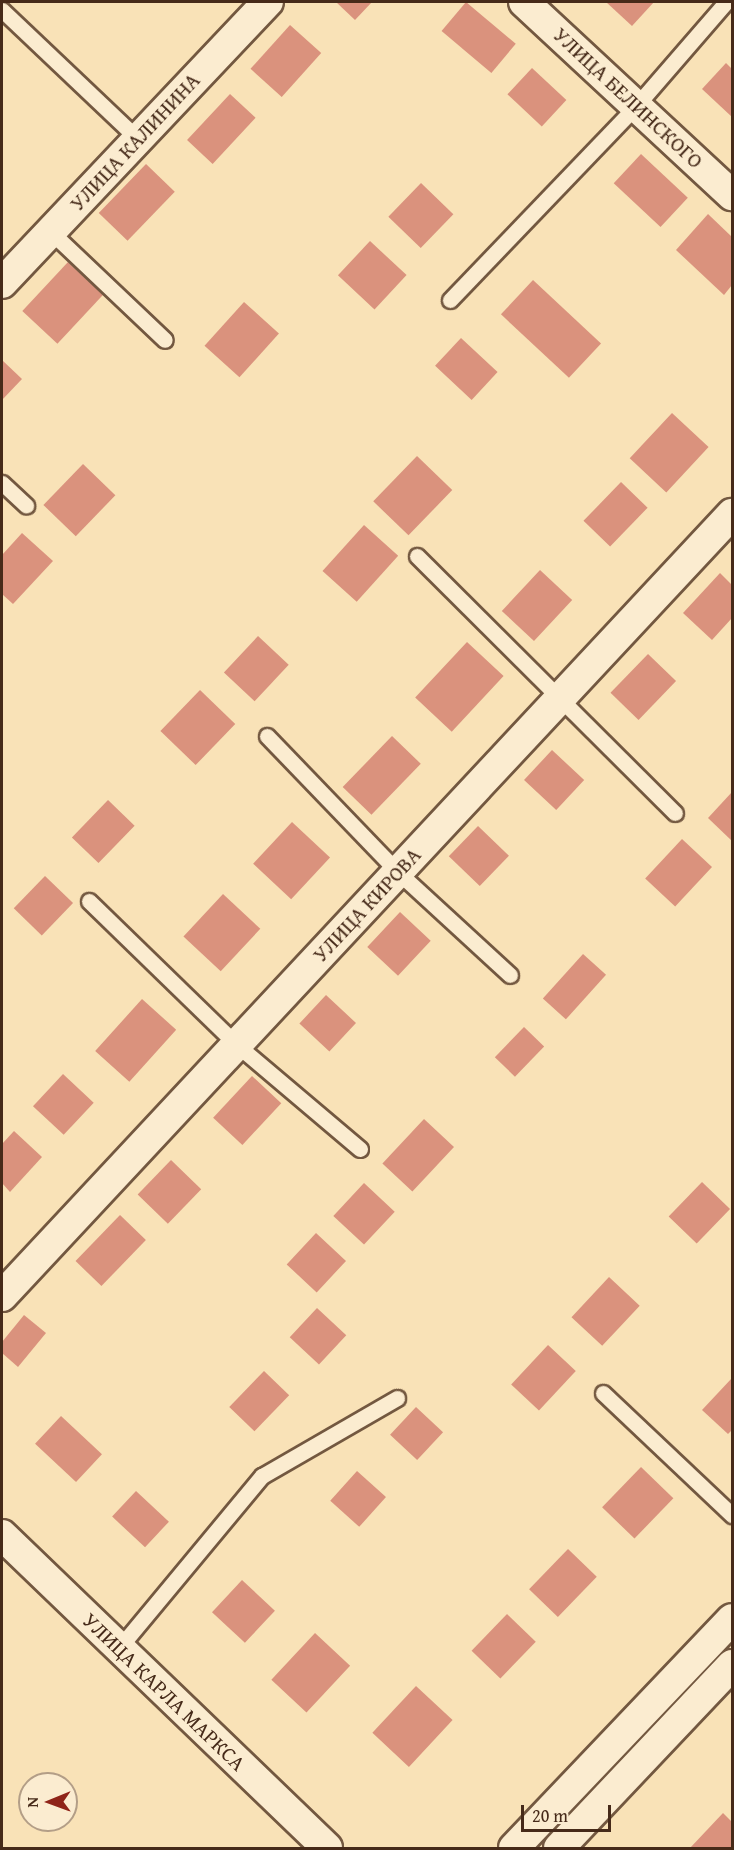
<!DOCTYPE html>
<html>
<head>
<meta charset="utf-8">
<style>
  body { margin:0 }
  #map { position:relative; width:734px; height:1850px; overflow:hidden; background:#f9e2b7; font-family:"Gentium Book Plus",serif }
  div>[style] { position:absolute }
  [style*='--x'] { left:calc(var(--x)*1px); top:calc(var(--y)*1px); width:calc(var(--w)*1px); rotate:calc(var(--a)*1deg) }
  .building>* { inset:0; background:#da927d; transform-origin:0 0 }
  .roads { filter:drop-shadow(2px 0 #735840) drop-shadow(-2px 0 #735840) drop-shadow(0 2px #735840) drop-shadow(0 -2px #735840) }
  .lane>* { height:15px; margin:-7.5px; padding:0 7.5px; transform-origin:7.5px; border-radius:7.5px; background:#fbecd0 }
  .street>* { height:30px; margin:-15px; padding:0 15px; transform-origin:15px; border-radius:15px; background:#fbecd0 }
  span { translate:-50% -50%; white-space:nowrap; text-align:center; line-height:1.15; -webkit-text-stroke:4.5px #fbecd0; paint-order:stroke }
  .street-label { font-size:21px; color:#462a19 }
  .frame { position:absolute; inset:0; border:3px solid #462a19; pointer-events:none }
  .north { position:absolute; left:18px; top:1772px; width:60px; height:60px; box-sizing:border-box; background:#fbecd0; border:2px solid #b39e87; border-radius:50%; rotate:269deg; font-size:16px; font-weight:700; line-height:24px; text-align:center; color:#462a19 }
  .north::after { content:''; display:block; margin:auto; width:21px; height:27px; background:#8f2418; clip-path:polygon(50% 0,100% 100%,50% 72%,0 100%) }
  .scale { position:absolute; left:521px; top:1805px; width:90px; height:27px; box-sizing:border-box; border:3px solid #462a19; border-top:0; padding-left:8px; font-size:18px; line-height:21px; white-space:nowrap; color:#462a19; -webkit-text-stroke:4px #fbecd0; paint-order:stroke }
</style>
</head>
<body>
<div id="map">
  <div class="building">
    <div style="clip-path:polygon(336px 2px,372px 2px,355px 20px)"></div>
    <div style="left:466px;top:2px;width:65px;height:38px;rotate:40deg"></div>
    <div style="clip-path:polygon(606px 2px,654px 2px,632px 26px)"></div>
    <div style="left:290px;top:25px;width:42px;height:59px;rotate:42deg"></div>
    <div style="clip-path:polygon(726px 63px,732px 69px,732px 117px,702px 89px)"></div>
    <div style="left:532px;top:68px;width:47px;height:36px;rotate:43deg"></div>
    <div style="left:230px;top:94px;width:35px;height:63px;rotate:43deg"></div>
    <div style="left:641px;top:154px;width:64px;height:40px;rotate:43deg"></div>
    <div style="left:146px;top:164px;width:40px;height:68px;rotate:44deg"></div>
    <div style="left:421px;top:183px;width:45px;height:47px;rotate:44deg"></div>
    <div style="clip-path:polygon(708px 214px,732px 237px,732px 285px,724px 295px,676px 250px)"></div>
    <div style="left:370px;top:241px;width:50px;height:47px;rotate:43deg"></div>
    <div style="left:68px;top:262px;width:48px;height:67px;rotate:43deg"></div>
    <div style="left:533px;top:280px;width:93px;height:47px;rotate:43deg"></div>
    <div style="left:244px;top:302px;width:47px;height:59px;rotate:42deg"></div>
    <div style="left:461px;top:338px;width:50px;height:38px;rotate:43deg"></div>
    <div style="clip-path:polygon(2px 360px,22px 379px,2px 400px)"></div>
    <div style="left:672px;top:413px;width:50px;height:62px;rotate:43deg"></div>
    <div style="left:417px;top:456px;width:49px;height:63px;rotate:44deg"></div>
    <div style="left:83px;top:464px;width:45px;height:57px;rotate:44deg"></div>
    <div style="left:621px;top:482px;width:37px;height:54px;rotate:44deg"></div>
    <div style="left:364px;top:525px;width:46px;height:62px;rotate:42deg"></div>
    <div style="clip-path:polygon(22px 533px,53px 561px,13px 604px,2px 594px,2px 555px)"></div>
    <div style="left:540px;top:570px;width:44px;height:56px;rotate:43deg"></div>
    <div style="clip-path:polygon(720px 573px,732px 585px,732px 618px,712px 640px,683px 613px)"></div>
    <div style="left:258px;top:636px;width:42px;height:50px;rotate:43deg"></div>
    <div style="left:467px;top:642px;width:50px;height:76px;rotate:43deg"></div>
    <div style="left:648px;top:654px;width:39px;height:54px;rotate:44deg"></div>
    <div style="left:200px;top:690px;width:49px;height:57px;rotate:44deg"></div>
    <div style="left:392px;top:736px;width:40px;height:71px;rotate:44deg"></div>
    <div style="left:552px;top:750px;width:44px;height:41px;rotate:43deg"></div>
    <div style="clip-path:polygon(732px 792px,732px 841px,708px 818px)"></div>
    <div style="left:108px;top:800px;width:37px;height:52px;rotate:44deg"></div>
    <div style="left:292px;top:822px;width:52px;height:57px;rotate:43deg"></div>
    <div style="left:478px;top:826px;width:43px;height:42px;rotate:44deg"></div>
    <div style="left:682px;top:839px;width:41px;height:54px;rotate:43deg"></div>
    <div style="left:45px;top:876px;width:39px;height:45px;rotate:44deg"></div>
    <div style="left:223px;top:894px;width:51px;height:58px;rotate:43deg"></div>
    <div style="left:400px;top:912px;width:42px;height:48px;rotate:43deg"></div>
    <div style="left:583px;top:954px;width:31px;height:60px;rotate:42deg"></div>
    <div style="left:326px;top:995px;width:41px;height:39px;rotate:43deg"></div>
    <div style="left:142px;top:999px;width:46px;height:70px;rotate:42deg"></div>
    <div style="left:524px;top:1027px;width:28px;height:42px;rotate:44deg"></div>
    <div style="left:63px;top:1074px;width:42px;height:44px;rotate:43deg"></div>
    <div style="left:252px;top:1076px;width:40px;height:57px;rotate:43deg"></div>
    <div style="left:424px;top:1119px;width:41px;height:61px;rotate:43deg"></div>
    <div style="clip-path:polygon(14px 1131px,42px 1157px,10px 1192px,2px 1183px,2px 1144px)"></div>
    <div style="left:171px;top:1160px;width:42px;height:48px;rotate:44deg"></div>
    <div style="left:702px;top:1182px;width:39px;height:48px;rotate:44deg"></div>
    <div style="left:364px;top:1183px;width:42px;height:45px;rotate:43deg"></div>
    <div style="left:120px;top:1215px;width:36px;height:64px;rotate:44deg"></div>
    <div style="left:316px;top:1233px;width:41px;height:43px;rotate:43deg"></div>
    <div style="left:609px;top:1277px;width:42px;height:55px;rotate:43deg"></div>
    <div style="left:317px;top:1308px;width:40px;height:40px;rotate:43deg"></div>
    <div style="clip-path:polygon(24px 1315px,46px 1333px,18px 1367px,2px 1353px,2px 1342px)"></div>
    <div style="left:548px;top:1345px;width:38px;height:54px;rotate:43deg"></div>
    <div style="left:264px;top:1371px;width:35px;height:50px;rotate:44deg"></div>
    <div style="clip-path:polygon(732px 1378px,732px 1430px,728px 1434px,702px 1410px)"></div>
    <div style="left:416px;top:1407px;width:37px;height:38px;rotate:43deg"></div>
    <div style="left:61px;top:1416px;width:56px;height:38px;rotate:43deg"></div>
    <div style="left:641px;top:1467px;width:45px;height:56px;rotate:44deg"></div>
    <div style="left:357px;top:1471px;width:39px;height:40px;rotate:42deg"></div>
    <div style="left:136px;top:1491px;width:45px;height:35px;rotate:43deg"></div>
    <div style="left:568px;top:1549px;width:40px;height:56px;rotate:44deg"></div>
    <div style="left:242px;top:1580px;width:45px;height:44px;rotate:43deg"></div>
    <div style="left:507px;top:1614px;width:40px;height:51px;rotate:44deg"></div>
    <div style="left:315px;top:1633px;width:48px;height:64px;rotate:43deg"></div>
    <div style="left:416px;top:1686px;width:50px;height:64px;rotate:43deg"></div>
    <div style="clip-path:polygon(723px 1813px,732px 1822px,732px 1848px,690px 1848px)"></div>
  </div>
  <div class="roads">
    <div class="lane">
      <div style="--x:2;--y:10;--w:187;--a:43.5"></div>
      <div style="--x:50;--y:231;--w:158;--a:43.5"></div>
      <div style="--x:450;--y:300;--w:269;--a:-46.2"></div>
      <div style="--x:636;--y:106;--w:138;--a:-49.1"></div>
      <div style="--x:2;--y:483;--w:33;--a:43"></div>
      <div style="--x:417;--y:556;--w:364;--a:44.9"></div>
      <div style="--x:267;--y:736;--w:189;--a:46.1"></div>
      <div style="--x:398;--y:872;--w:152;--a:42.6"></div>
      <div style="--x:89;--y:901;--w:206;--a:44.2"></div>
      <div style="--x:237;--y:1045;--w:161;--a:40.2"></div>
      <div style="--x:603;--y:1393;--w:178;--a:43.4"></div>
      <div style="--x:119;--y:1648;--w:224;--a:-50.3"></div>
      <div style="--x:262;--y:1476;--w:156;--a:-30"></div>
    </div>
    <div class="street">
      <div style="--x:524;--y:2;--w:284;--a:42.9"></div>
      <div style="--x:2;--y:283;--w:387;--a:-46.6"></div>
      <div style="--x:2;--y:1296;--w:1070;--a:-46.97"></div>
      <div style="--x:2;--y:1535;--w:451;--a:43.9"></div>
      <div style="--x:514;--y:1848;--w:316;--a:-46.4"></div>
      <div style="--x:559;--y:1848;--w:252;--a:-46.6"></div>
    </div>
  </div>
  <div class="street-label">
    <span style="left:628px;top:98px;rotate:43deg">УЛИЦА БЕЛИНСКОГО</span>
    <span style="left:135px;top:142px;rotate:-47deg">УЛИЦА КАЛИНИНА</span>
    <span style="left:367px;top:905px;rotate:-47deg">УЛИЦА КИРОВА</span>
    <span style="left:164px;top:1692px;rotate:44deg">УЛИЦА КАРЛА МАРКСА</span>
  </div>
  <div class="frame"></div>
  <div class="north">N</div>
  <div class="scale">20 m</div>
</div>
</body>
</html>
